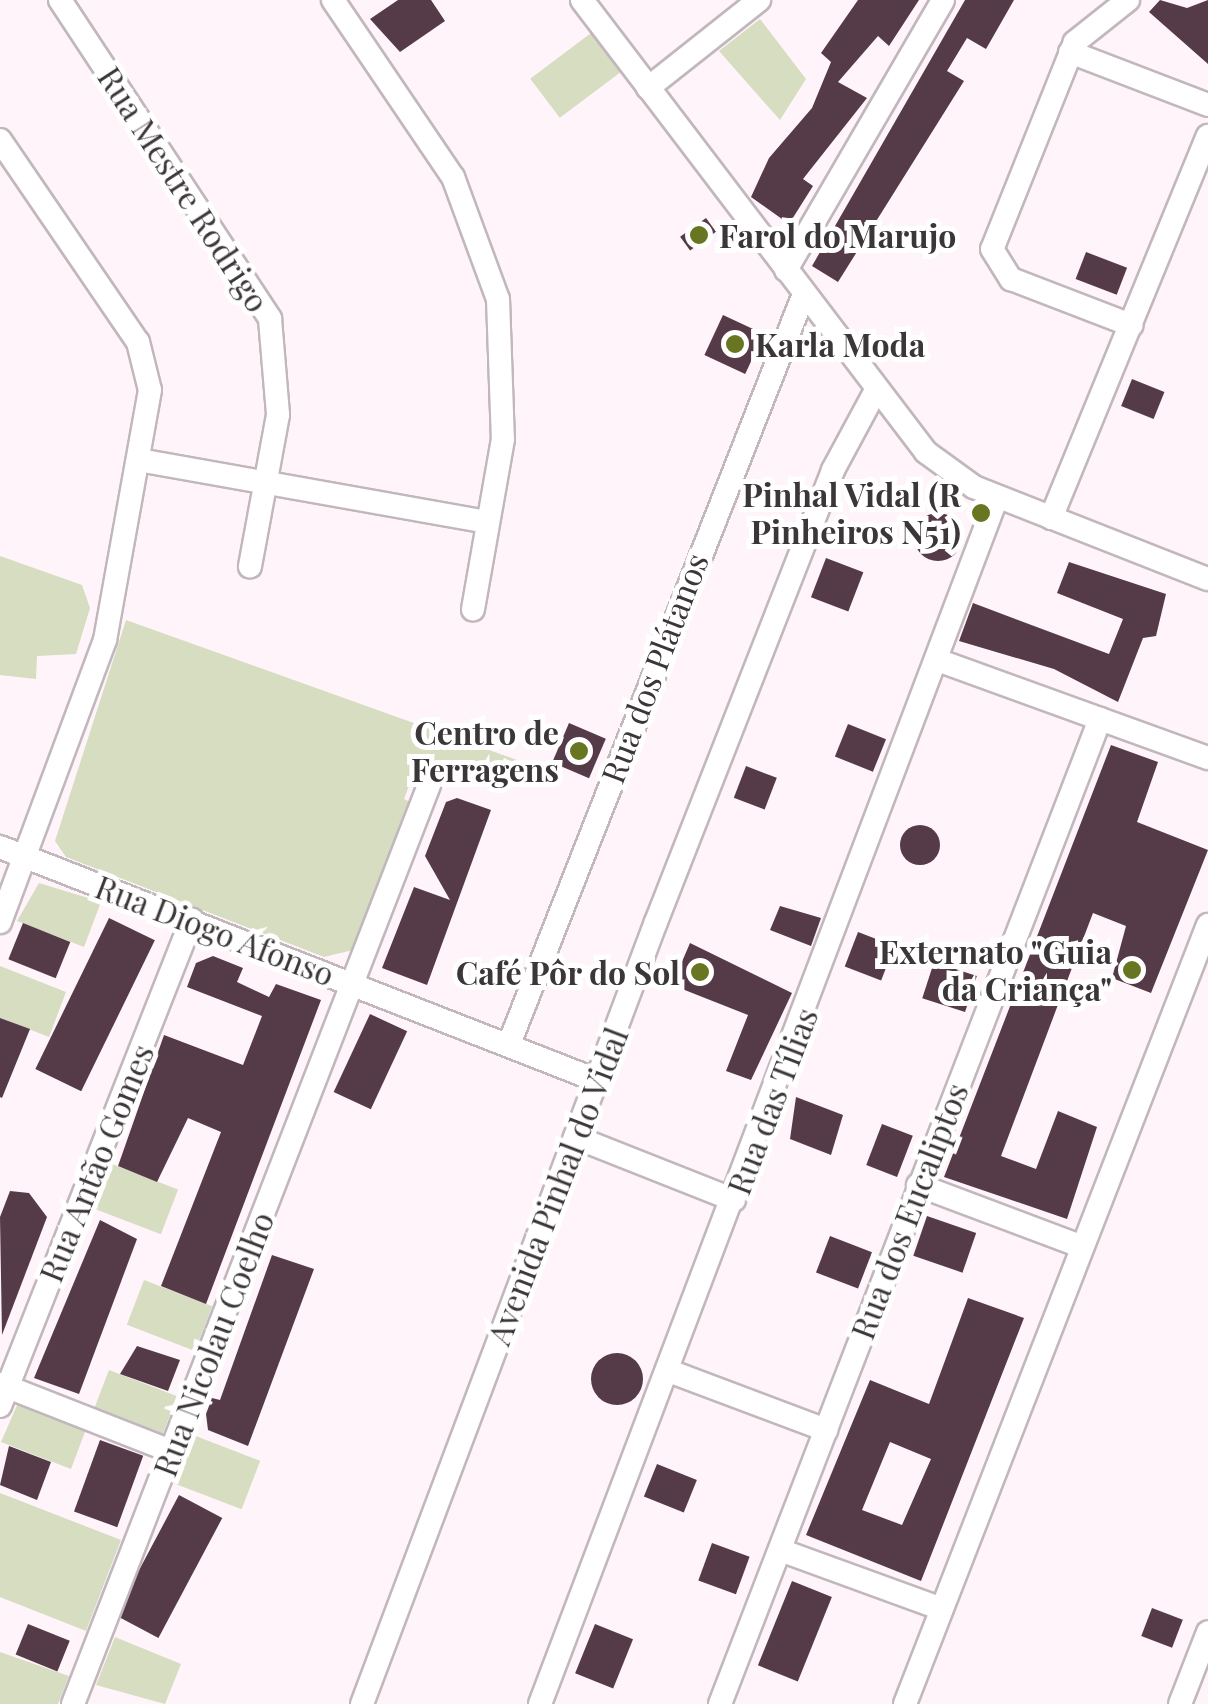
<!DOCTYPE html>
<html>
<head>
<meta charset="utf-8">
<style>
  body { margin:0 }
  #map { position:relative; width:1208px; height:1704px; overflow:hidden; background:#fff4f9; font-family:"Playfair Display",serif }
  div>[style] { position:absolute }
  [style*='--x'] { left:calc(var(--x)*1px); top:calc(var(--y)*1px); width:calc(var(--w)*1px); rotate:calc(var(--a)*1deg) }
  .green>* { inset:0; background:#d6ddc1; transform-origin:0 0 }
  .building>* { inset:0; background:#553a48; transform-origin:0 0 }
  .round { border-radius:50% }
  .roads { filter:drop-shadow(2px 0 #c1b7bc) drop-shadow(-2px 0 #c1b7bc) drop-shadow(0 2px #c1b7bc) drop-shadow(0 -2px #c1b7bc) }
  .minor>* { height:22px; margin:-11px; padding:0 11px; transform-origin:11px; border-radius:11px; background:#fff }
  .dots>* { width:28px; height:28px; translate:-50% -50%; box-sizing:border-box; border:5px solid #fff; border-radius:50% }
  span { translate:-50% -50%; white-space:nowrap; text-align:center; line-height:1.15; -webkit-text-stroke:10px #fff; paint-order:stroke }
  .street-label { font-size:32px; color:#3b3638 }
  .poi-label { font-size:32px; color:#3b3638; font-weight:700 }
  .left { translate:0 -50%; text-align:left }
  .right { translate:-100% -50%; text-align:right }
</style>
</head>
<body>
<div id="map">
  <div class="green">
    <div style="clip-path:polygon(760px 19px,806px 79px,780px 120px,719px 51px)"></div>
    <div style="left:591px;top:33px;width:49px;height:76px;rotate:53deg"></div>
    <div style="clip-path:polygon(0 556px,82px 585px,90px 608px,76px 654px,37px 656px,36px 679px,0 675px)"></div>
    <div style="clip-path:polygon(126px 620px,517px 760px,447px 779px,416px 767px,404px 799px,412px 803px,353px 950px,324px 957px,66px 857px,55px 841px)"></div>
    <div style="clip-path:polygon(39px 883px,101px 902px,84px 947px,17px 921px)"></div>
    <div style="clip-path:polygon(0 966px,66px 992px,49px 1037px,0 1018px)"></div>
    <div style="left:109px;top:1163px;width:74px;height:48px;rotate:21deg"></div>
    <div style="left:144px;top:1280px;width:73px;height:48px;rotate:21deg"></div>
    <div style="left:109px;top:1370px;width:73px;height:48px;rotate:21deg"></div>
    <div style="clip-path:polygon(18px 1403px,88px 1424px,71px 1469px,1px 1442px)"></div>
    <div style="left:193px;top:1435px;width:72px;height:52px;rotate:21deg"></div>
    <div style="clip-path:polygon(0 1493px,121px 1540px,86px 1631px,0 1597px)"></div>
    <div style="clip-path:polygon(115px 1637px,181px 1664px,165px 1704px,96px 1685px)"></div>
    <div style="clip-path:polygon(0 1652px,69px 1676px,58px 1704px,0 1704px)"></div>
  </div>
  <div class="building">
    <div style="clip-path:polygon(398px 0,431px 0,445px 21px,400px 52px,370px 19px)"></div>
    <div style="clip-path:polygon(858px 0,919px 0,889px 46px,878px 36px,838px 82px,867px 98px,803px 179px,813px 186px,789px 224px,751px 197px,769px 158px,812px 108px,831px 62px,821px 53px)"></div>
    <div style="clip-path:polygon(965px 0,1014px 0,986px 49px,967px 38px,947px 71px,964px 81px,838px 282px,812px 266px)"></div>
    <div style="clip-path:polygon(1160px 0,1187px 8px,1208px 0,1208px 64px,1149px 12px)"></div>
    <div style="left:706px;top:218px;width:17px;height:32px;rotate:54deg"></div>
    <div style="left:1086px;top:252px;width:44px;height:29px;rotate:21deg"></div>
    <div style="left:723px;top:315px;width:45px;height:44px;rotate:25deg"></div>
    <div style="left:1132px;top:379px;width:35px;height:29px;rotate:22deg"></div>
    <div class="round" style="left:914px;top:513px;width:48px;height:48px"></div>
    <div style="left:826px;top:558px;width:40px;height:42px;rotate:21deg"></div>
    <div style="clip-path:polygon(1069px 562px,1166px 594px,1156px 636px,1143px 638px,1118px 702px,1054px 669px,959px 641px,973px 603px,1109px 654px,1123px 619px,1057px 593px)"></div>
    <div style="left:569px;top:723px;width:40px;height:43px;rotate:23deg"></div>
    <div style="left:848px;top:724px;width:41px;height:35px;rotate:22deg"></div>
    <div style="clip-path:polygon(1111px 745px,1158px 762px,1137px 822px,1208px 850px,1151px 993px,1112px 978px,1126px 926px,1093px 913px,1059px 1002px,1001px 1156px,1036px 1169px,1058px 1111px,1097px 1127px,1067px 1219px,944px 1177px)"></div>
    <div style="left:746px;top:766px;width:33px;height:34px;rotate:21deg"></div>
    <div style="clip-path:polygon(457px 798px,491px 810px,427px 985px,382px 968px,414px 887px,450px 900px,425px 856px,446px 802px)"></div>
    <div class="round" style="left:900px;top:825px;width:40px;height:40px"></div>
    <div style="clip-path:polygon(780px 906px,821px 918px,811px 946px,770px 930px)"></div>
    <div style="left:109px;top:918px;width:51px;height:168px;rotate:26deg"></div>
    <div style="left:23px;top:923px;width:51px;height:39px;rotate:22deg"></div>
    <div style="left:858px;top:932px;width:39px;height:37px;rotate:21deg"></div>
    <div style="clip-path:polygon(690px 943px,792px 993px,751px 1080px,726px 1071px,748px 1015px,672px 985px)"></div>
    <div style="clip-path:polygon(213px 956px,243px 968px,237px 982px,269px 997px,276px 984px,321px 1000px,206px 1304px,161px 1286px,221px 1132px,188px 1118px,157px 1182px,118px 1166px,164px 1035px,243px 1065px,262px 1016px,187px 987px,196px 963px)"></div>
    <div style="left:934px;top:962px;width:45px;height:38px;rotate:18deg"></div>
    <div style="left:370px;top:1014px;width:41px;height:86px;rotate:25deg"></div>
    <div style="clip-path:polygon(0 1018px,30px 1029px,2px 1098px,0 1097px)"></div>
    <div style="clip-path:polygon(796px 1097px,843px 1115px,831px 1155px,790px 1139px)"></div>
    <div style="left:882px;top:1124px;width:33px;height:44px;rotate:21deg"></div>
    <div style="clip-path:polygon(10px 1191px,29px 1193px,47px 1217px,2px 1335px,0 1217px)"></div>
    <div style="left:927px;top:1216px;width:52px;height:42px;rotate:19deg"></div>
    <div style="clip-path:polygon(100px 1220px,137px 1239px,79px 1394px,34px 1378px)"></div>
    <div style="left:830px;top:1236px;width:45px;height:39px;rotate:21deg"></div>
    <div style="clip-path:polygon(272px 1255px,314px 1269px,248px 1446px,208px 1430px,206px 1414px,212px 1398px,220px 1400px)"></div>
    <div style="clip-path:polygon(evenodd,968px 1298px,1024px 1318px,921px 1581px,806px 1535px,870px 1380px,929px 1404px,968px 1298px,890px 1442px,931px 1459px,902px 1525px,862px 1510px,890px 1442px)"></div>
    <div style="clip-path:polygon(137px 1346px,180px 1360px,168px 1391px,120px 1374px)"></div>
    <div class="round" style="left:591px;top:1353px;width:52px;height:52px"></div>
    <div style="left:100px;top:1440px;width:46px;height:76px;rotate:20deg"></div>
    <div style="clip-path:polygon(9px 1446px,51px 1462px,37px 1500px,0 1485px)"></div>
    <div style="left:657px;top:1464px;width:43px;height:35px;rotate:22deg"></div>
    <div style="left:179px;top:1495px;width:49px;height:136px;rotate:28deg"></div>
    <div style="left:712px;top:1543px;width:40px;height:40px;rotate:20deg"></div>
    <div style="left:792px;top:1581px;width:43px;height:91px;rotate:22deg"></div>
    <div style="left:1152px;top:1608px;width:33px;height:30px;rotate:21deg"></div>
    <div style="left:28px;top:1624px;width:45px;height:33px;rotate:22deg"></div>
    <div style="left:595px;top:1624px;width:41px;height:53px;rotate:22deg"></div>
  </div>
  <div class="roads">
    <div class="minor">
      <div style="--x:60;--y:0;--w:382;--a:56.6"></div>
      <div style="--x:270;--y:319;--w:96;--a:85.2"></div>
      <div style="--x:278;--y:415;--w:154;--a:100.5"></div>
      <div style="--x:333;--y:0;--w:214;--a:55.9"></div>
      <div style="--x:453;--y:177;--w:130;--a:69.8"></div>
      <div style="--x:498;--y:299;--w:140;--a:88"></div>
      <div style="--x:503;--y:439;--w:173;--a:100"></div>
      <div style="--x:582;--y:0;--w:568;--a:52.73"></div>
      <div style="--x:926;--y:452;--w:59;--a:36.1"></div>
      <div style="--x:974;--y:487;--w:251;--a:21.5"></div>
      <div style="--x:1128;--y:0;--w:68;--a:141.6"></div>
      <div style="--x:1075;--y:42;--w:223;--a:111.8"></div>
      <div style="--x:992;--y:249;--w:36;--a:58"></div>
      <div style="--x:1011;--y:279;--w:129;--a:21"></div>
      <div style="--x:1070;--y:52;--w:148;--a:21"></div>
      <div style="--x:648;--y:88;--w:142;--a:-38.4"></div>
      <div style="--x:0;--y:140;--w:245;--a:55.7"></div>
      <div style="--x:138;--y:342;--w:49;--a:76"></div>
      <div style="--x:150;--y:390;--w:254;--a:100.2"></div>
      <div style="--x:105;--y:640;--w:301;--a:110.4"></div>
      <div style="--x:786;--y:270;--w:312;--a:-59.8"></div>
      <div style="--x:139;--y:460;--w:354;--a:10.1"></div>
      <div style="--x:1051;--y:518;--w:413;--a:-67.7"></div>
      <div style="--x:940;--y:661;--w:285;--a:19.9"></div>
      <div style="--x:0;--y:847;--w:640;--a:21.35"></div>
      <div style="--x:509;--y:1044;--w:806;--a:-68.53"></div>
      <div style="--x:575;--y:1137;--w:171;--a:21.6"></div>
      <div style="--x:918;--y:1185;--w:173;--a:20.6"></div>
      <div style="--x:669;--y:1371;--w:168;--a:20.6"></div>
      <div style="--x:0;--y:1384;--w:184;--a:21.4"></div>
      <div style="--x:0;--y:1406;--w:523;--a:-68.48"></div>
      <div style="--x:780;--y:1550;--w:172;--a:20"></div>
      <div style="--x:73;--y:1704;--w:986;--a:-68.82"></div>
      <div style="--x:362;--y:1704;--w:835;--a:-69.4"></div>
      <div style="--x:656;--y:922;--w:485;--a:-68.6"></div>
      <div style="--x:833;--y:470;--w:86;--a:-61.7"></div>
      <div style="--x:540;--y:1704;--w:1291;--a:-69.26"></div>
      <div style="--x:720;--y:1704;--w:1056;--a:-68.9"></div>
      <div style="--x:905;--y:1704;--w:836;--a:-68.75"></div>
      <div style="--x:1180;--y:1704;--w:77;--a:-68.7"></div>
    </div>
  </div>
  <div class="dots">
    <div style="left:699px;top:235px;background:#687521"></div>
    <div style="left:735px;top:344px;background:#687521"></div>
    <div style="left:981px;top:513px;background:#687521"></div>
    <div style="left:579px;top:751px;background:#687521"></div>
    <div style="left:1132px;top:970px;background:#687521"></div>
    <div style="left:700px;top:972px;background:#687521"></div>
  </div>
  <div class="street-label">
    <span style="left:184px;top:189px;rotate:57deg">Rua Mestre Rodrigo</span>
    <span style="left:654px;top:668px;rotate:-69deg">Rua dos Plátanos</span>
    <span style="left:215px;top:930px;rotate:21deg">Rua Diogo Afonso</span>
    <span style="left:772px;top:1101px;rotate:-69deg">Rua das Tílias</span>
    <span style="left:96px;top:1163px;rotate:-68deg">Rua Antão Gomes</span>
    <span style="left:557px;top:1186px;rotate:-69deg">Avenida Pinhal do Vidal</span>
    <span style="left:909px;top:1211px;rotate:-69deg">Rua dos Eucaliptos</span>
    <span style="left:213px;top:1344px;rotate:-69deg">Rua Nicolau Coelho</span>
  </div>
  <div class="poi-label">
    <span class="left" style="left:719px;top:235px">Farol do Marujo</span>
    <span class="left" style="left:755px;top:344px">Karla Moda</span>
    <span class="right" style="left:961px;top:513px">Pinhal Vidal (R<br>Pinheiros N51)</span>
    <span class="right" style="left:559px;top:751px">Centro de<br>Ferragens</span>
    <span class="right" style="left:1112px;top:970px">Externato "Guia<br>da Criança"</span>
    <span class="right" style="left:680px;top:972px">Café Pôr do Sol</span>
  </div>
</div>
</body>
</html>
